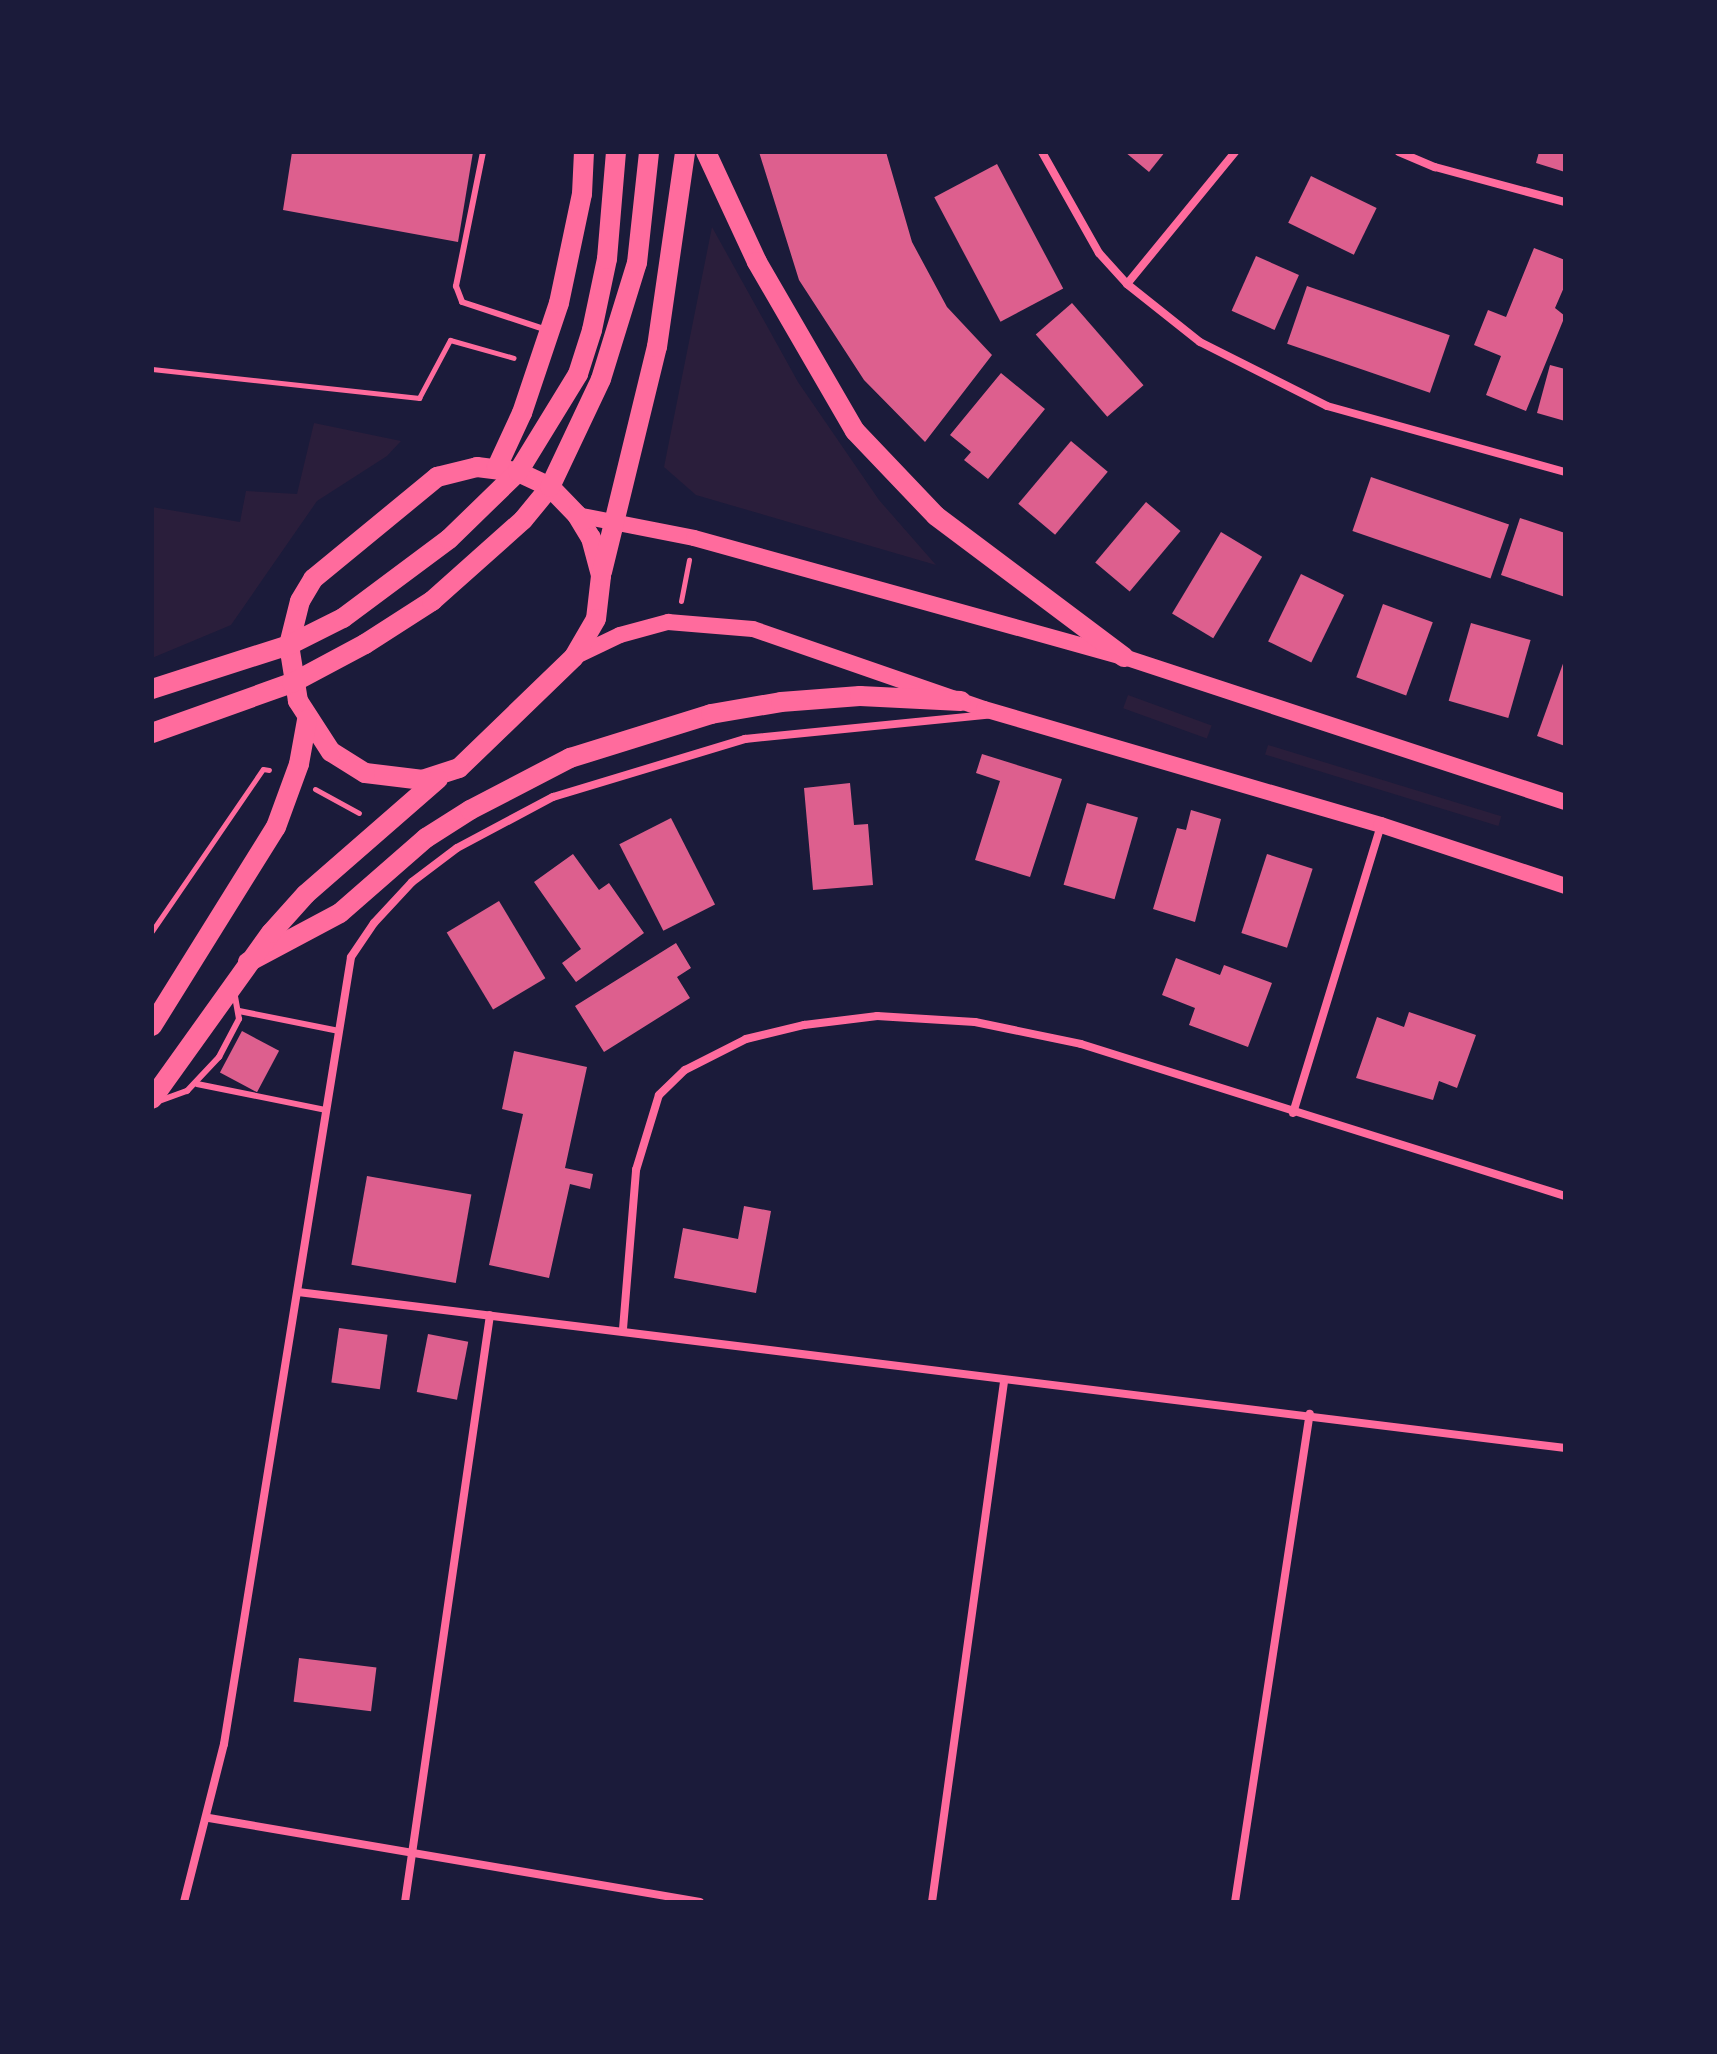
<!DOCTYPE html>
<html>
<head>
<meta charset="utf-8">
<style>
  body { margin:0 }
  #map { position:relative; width:1717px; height:2054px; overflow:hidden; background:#1b1b3a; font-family:"Roboto Condensed",sans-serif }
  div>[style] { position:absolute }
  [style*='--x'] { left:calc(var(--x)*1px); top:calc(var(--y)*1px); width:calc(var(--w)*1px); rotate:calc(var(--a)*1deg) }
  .green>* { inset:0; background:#2a1e3b; transform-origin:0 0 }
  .building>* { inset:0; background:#dd5f8e; transform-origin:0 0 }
  .path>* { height:5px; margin:-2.5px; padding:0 2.5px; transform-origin:2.5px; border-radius:2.5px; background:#ff6b9d }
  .service>* { height:6px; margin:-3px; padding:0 3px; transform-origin:3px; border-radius:3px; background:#ff6b9d }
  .minor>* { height:8px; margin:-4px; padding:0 4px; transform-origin:4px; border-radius:4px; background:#ff6b9d }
  .secondary>* { height:16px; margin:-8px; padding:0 8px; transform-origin:8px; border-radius:8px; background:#ff6b9d }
  .primary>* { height:20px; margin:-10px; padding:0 10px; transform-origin:10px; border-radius:10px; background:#ff6b9d }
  span { translate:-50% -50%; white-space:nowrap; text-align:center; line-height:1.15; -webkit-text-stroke:6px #1b1b3a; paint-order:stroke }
  .frame { position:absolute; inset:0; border:154px solid #1b1b3a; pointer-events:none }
</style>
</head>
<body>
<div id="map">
  <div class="green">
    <div style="clip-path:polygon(712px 227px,798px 382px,879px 500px,936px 565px,696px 495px,664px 467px)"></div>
    <div style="clip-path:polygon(314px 423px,401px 441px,387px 456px,317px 501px,231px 625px,152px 658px,152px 507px,240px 522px,246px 491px,297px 494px)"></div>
    <div style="left:1128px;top:695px;width:89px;height:14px;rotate:20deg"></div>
    <div style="left:1268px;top:745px;width:244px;height:10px;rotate:17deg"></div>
  </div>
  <div class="building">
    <div style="clip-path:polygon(292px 152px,473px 152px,458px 242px,283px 210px)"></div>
    <div style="clip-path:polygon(759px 152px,886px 152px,912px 242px,947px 307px,992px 355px,925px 442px,864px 380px,799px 280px)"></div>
    <div style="clip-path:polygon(1125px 152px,1165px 152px,1149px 172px)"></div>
    <div style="clip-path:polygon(1539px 152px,1565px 152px,1565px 172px,1536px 163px)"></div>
    <div style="left:997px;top:164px;width:141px;height:71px;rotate:62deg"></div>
    <div style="left:1311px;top:176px;width:73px;height:52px;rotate:26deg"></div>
    <div style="clip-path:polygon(1534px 248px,1565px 260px,1565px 285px,1555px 308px,1565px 316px,1526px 411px,1486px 395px,1501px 356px,1474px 345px,1488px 310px,1506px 317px)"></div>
    <div style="left:1256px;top:256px;width:47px;height:60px;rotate:24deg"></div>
    <div style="left:1307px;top:286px;width:151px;height:61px;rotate:19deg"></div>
    <div style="left:1072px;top:303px;width:109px;height:48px;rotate:49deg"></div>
    <div style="clip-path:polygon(1550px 365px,1565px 369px,1565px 421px,1537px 413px)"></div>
    <div style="clip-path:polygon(1001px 373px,1045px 409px,988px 479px,964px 460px,971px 452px,950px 435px)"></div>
    <div style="left:1071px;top:441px;width:48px;height:82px;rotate:40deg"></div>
    <div style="left:1371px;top:477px;width:146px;height:57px;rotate:19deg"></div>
    <div style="left:1146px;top:502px;width:45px;height:79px;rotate:40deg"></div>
    <div style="clip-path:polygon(1520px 518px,1565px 533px,1565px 597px,1501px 575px)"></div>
    <div style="left:1221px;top:532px;width:48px;height:95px;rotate:31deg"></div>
    <div style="left:1301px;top:574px;width:48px;height:75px;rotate:26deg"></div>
    <div style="left:1383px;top:604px;width:53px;height:78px;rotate:20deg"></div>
    <div style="left:1471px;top:623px;width:62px;height:81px;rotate:16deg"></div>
    <div style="clip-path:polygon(1565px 658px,1565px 746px,1537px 736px)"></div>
    <div style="clip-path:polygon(982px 754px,1062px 779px,1030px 877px,975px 860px,1000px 781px,976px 773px)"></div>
    <div style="clip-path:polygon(850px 783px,854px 825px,868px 824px,873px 885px,813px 890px,804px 788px)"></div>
    <div style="left:1087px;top:803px;width:53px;height:85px;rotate:16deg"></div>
    <div style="clip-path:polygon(1191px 810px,1221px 819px,1195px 922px,1153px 909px,1177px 828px,1186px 830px)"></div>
    <div style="left:671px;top:818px;width:97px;height:58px;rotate:63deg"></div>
    <div style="clip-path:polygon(573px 854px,599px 890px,609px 883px,644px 933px,576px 982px,562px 963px,581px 949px,534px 882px)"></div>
    <div style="left:1267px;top:854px;width:48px;height:83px;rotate:18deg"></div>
    <div style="left:499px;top:901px;width:90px;height:61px;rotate:59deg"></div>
    <div style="clip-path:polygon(676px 943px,691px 968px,677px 977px,690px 998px,604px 1052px,575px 1006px)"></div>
    <div style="clip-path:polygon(1176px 958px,1220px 975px,1224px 965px,1272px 983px,1248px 1047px,1189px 1025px,1195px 1008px,1162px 995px)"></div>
    <div style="clip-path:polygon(1409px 1012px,1476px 1035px,1457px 1088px,1439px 1081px,1433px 1100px,1356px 1078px,1377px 1017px,1404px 1027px)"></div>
    <div style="left:242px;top:1031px;width:42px;height:47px;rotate:28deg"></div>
    <div style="clip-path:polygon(514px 1051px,587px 1067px,565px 1168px,593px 1174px,590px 1189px,570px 1184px,549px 1278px,489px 1265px,523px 1114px,502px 1109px)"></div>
    <div style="left:367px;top:1176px;width:106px;height:90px;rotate:10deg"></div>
    <div style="clip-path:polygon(744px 1206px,771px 1211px,756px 1293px,674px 1278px,683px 1228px,738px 1239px)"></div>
    <div style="left:339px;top:1328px;width:49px;height:55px;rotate:8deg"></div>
    <div style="left:428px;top:1334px;width:41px;height:59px;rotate:11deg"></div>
    <div style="left:299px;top:1658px;width:78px;height:44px;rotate:7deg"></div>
  </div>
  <div class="path">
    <div style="--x:152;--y:369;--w:269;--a:6.2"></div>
    <div style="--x:419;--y:398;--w:66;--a:-61.9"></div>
    <div style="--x:450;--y:340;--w:66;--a:15.7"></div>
    <div style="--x:681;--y:601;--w:42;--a:-79"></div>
    <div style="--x:315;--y:789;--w:50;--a:28.6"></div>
    <div style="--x:152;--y:931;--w:196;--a:-55.6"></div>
    <div style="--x:263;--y:769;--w:6;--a:9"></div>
  </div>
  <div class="service">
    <div style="--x:483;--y:152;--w:137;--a:101.4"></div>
    <div style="--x:456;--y:286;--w:17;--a:69"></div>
    <div style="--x:462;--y:302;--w:89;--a:18.2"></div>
    <div style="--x:239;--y:1011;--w:102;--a:11.3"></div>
    <div style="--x:197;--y:1084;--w:132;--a:11.4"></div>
    <div style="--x:159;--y:1101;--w:30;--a:-20"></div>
    <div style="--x:187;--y:1091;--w:47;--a:-46.7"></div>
    <div style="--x:219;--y:1057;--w:43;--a:-62.2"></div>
    <div style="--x:239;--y:1019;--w:28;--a:-100"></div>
  </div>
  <div class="minor">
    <div style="--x:1042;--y:152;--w:116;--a:60.6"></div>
    <div style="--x:1099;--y:253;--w:42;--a:47.9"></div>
    <div style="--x:1127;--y:284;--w:93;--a:38.5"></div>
    <div style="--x:1200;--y:342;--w:142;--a:26.7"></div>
    <div style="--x:1327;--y:406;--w:247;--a:15.5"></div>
    <div style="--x:1399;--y:152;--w:39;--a:23"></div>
    <div style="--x:1435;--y:167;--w:135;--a:15.1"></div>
    <div style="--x:1127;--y:284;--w:171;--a:-50.7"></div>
    <div style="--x:1293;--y:1113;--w:301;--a:-73"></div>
    <div style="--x:298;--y:1292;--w:1277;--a:7.02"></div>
    <div style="--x:623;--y:1329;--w:160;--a:-85.3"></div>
    <div style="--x:636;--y:1170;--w:78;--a:-73"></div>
    <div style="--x:659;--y:1095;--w:36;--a:-44"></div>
    <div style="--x:685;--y:1070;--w:68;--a:-26.9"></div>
    <div style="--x:746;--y:1039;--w:60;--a:-13.6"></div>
    <div style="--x:804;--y:1025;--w:74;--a:-7"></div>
    <div style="--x:877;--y:1016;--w:98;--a:3.5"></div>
    <div style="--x:975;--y:1022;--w:108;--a:11.7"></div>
    <div style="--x:1081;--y:1044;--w:507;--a:17.43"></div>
    <div style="--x:209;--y:1818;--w:498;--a:9.7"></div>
    <div style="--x:184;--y:1902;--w:163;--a:-75.8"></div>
    <div style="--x:224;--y:1744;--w:797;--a:-80.83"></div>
    <div style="--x:351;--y:957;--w:41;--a:-55.9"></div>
    <div style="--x:374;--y:923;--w:56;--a:-47.2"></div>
    <div style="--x:412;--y:882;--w:56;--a:-37.1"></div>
    <div style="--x:457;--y:848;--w:109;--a:-28"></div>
    <div style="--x:553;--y:797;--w:201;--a:-16.8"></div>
    <div style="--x:745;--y:739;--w:243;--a:-5.7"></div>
    <div style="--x:405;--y:1902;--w:593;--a:-81.76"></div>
    <div style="--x:932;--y:1902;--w:525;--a:-82.12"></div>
    <div style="--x:1235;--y:1902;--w:494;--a:-81.3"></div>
  </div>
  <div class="secondary">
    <div style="--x:577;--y:515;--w:119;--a:11.1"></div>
    <div style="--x:694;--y:538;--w:446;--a:15.5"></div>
    <div style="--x:1124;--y:657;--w:464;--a:18.2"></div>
    <div style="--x:574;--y:657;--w:51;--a:-25.6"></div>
    <div style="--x:620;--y:635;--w:50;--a:-15.2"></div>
    <div style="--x:668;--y:622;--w:85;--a:4.7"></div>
    <div style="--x:753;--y:629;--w:244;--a:19.1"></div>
    <div style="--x:984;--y:709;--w:414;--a:16.3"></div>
    <div style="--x:1381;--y:825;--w:194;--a:18.3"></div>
  </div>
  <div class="primary">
    <div style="--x:706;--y:152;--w:121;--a:65.1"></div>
    <div style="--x:757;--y:262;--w:195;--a:59.9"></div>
    <div style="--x:855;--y:431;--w:117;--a:46.4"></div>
    <div style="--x:936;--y:516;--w:235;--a:36.9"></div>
    <div style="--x:477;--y:467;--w:41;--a:7"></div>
    <div style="--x:518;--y:472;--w:35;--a:25"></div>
    <div style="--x:550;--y:487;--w:39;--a:46"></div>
    <div style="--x:577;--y:515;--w:27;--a:59"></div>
    <div style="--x:591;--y:538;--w:39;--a:75"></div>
    <div style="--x:601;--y:576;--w:43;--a:96.6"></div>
    <div style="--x:596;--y:619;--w:44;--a:120.1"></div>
    <div style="--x:574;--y:657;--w:160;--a:136"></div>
    <div style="--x:459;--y:768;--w:38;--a:162"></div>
    <div style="--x:423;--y:780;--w:58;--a:-173.1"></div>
    <div style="--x:365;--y:773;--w:40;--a:-148"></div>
    <div style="--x:331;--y:752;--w:61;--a:-122.9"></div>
    <div style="--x:298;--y:701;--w:57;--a:-99.1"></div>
    <div style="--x:289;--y:645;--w:45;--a:-76"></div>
    <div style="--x:300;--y:601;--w:26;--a:-59"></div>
    <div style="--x:313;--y:579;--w:161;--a:-39.4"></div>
    <div style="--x:437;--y:477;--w:41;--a:-14"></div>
    <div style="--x:497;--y:467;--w:60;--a:-65.2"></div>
    <div style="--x:522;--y:413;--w:116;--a:-71.4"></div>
    <div style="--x:559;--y:303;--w:111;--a:-78.1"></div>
    <div style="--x:582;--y:194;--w:42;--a:-87.3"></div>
    <div style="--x:602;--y:572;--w:232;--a:-76.3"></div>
    <div style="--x:657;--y:347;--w:197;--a:-81.8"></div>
    <div style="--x:152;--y:689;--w:144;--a:-17.8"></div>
    <div style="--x:289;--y:645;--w:60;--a:-26.6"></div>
    <div style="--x:343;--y:618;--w:132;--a:-36.7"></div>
    <div style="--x:449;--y:539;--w:96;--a:-44.2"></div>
    <div style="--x:518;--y:472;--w:115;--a:-58.5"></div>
    <div style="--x:578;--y:374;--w:46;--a:-72.3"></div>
    <div style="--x:592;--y:330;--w:73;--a:-78.1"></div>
    <div style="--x:607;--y:259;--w:107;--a:-85.2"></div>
    <div style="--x:152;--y:733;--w:149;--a:-19.7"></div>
    <div style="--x:292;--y:683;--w:83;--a:-28.1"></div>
    <div style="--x:365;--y:644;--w:80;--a:-32.7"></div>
    <div style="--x:432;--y:601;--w:122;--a:-41.7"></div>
    <div style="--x:523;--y:520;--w:43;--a:-50.7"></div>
    <div style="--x:550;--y:487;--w:119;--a:-64.7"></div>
    <div style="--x:601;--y:379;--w:121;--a:-72.8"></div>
    <div style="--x:637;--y:263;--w:112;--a:-83.8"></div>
    <div style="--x:248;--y:962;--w:104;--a:-28"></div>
    <div style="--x:340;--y:913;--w:114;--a:-41.1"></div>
    <div style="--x:426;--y:838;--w:52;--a:-32.5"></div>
    <div style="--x:470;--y:810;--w:113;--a:-27.5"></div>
    <div style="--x:570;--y:758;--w:148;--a:-17.3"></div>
    <div style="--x:711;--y:714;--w:71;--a:-9.7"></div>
    <div style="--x:781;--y:702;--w:79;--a:-4.3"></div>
    <div style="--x:860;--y:696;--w:101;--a:2.8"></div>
    <div style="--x:152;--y:1026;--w:234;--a:-58.1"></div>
    <div style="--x:276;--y:827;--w:67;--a:-69.9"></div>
    <div style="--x:299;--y:764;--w:45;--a:-79.7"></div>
    <div style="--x:152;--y:1099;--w:204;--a:-54.4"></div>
    <div style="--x:271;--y:933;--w:52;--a:-48.1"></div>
    <div style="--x:306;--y:894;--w:175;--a:-41.1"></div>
  </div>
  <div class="frame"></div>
</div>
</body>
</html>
